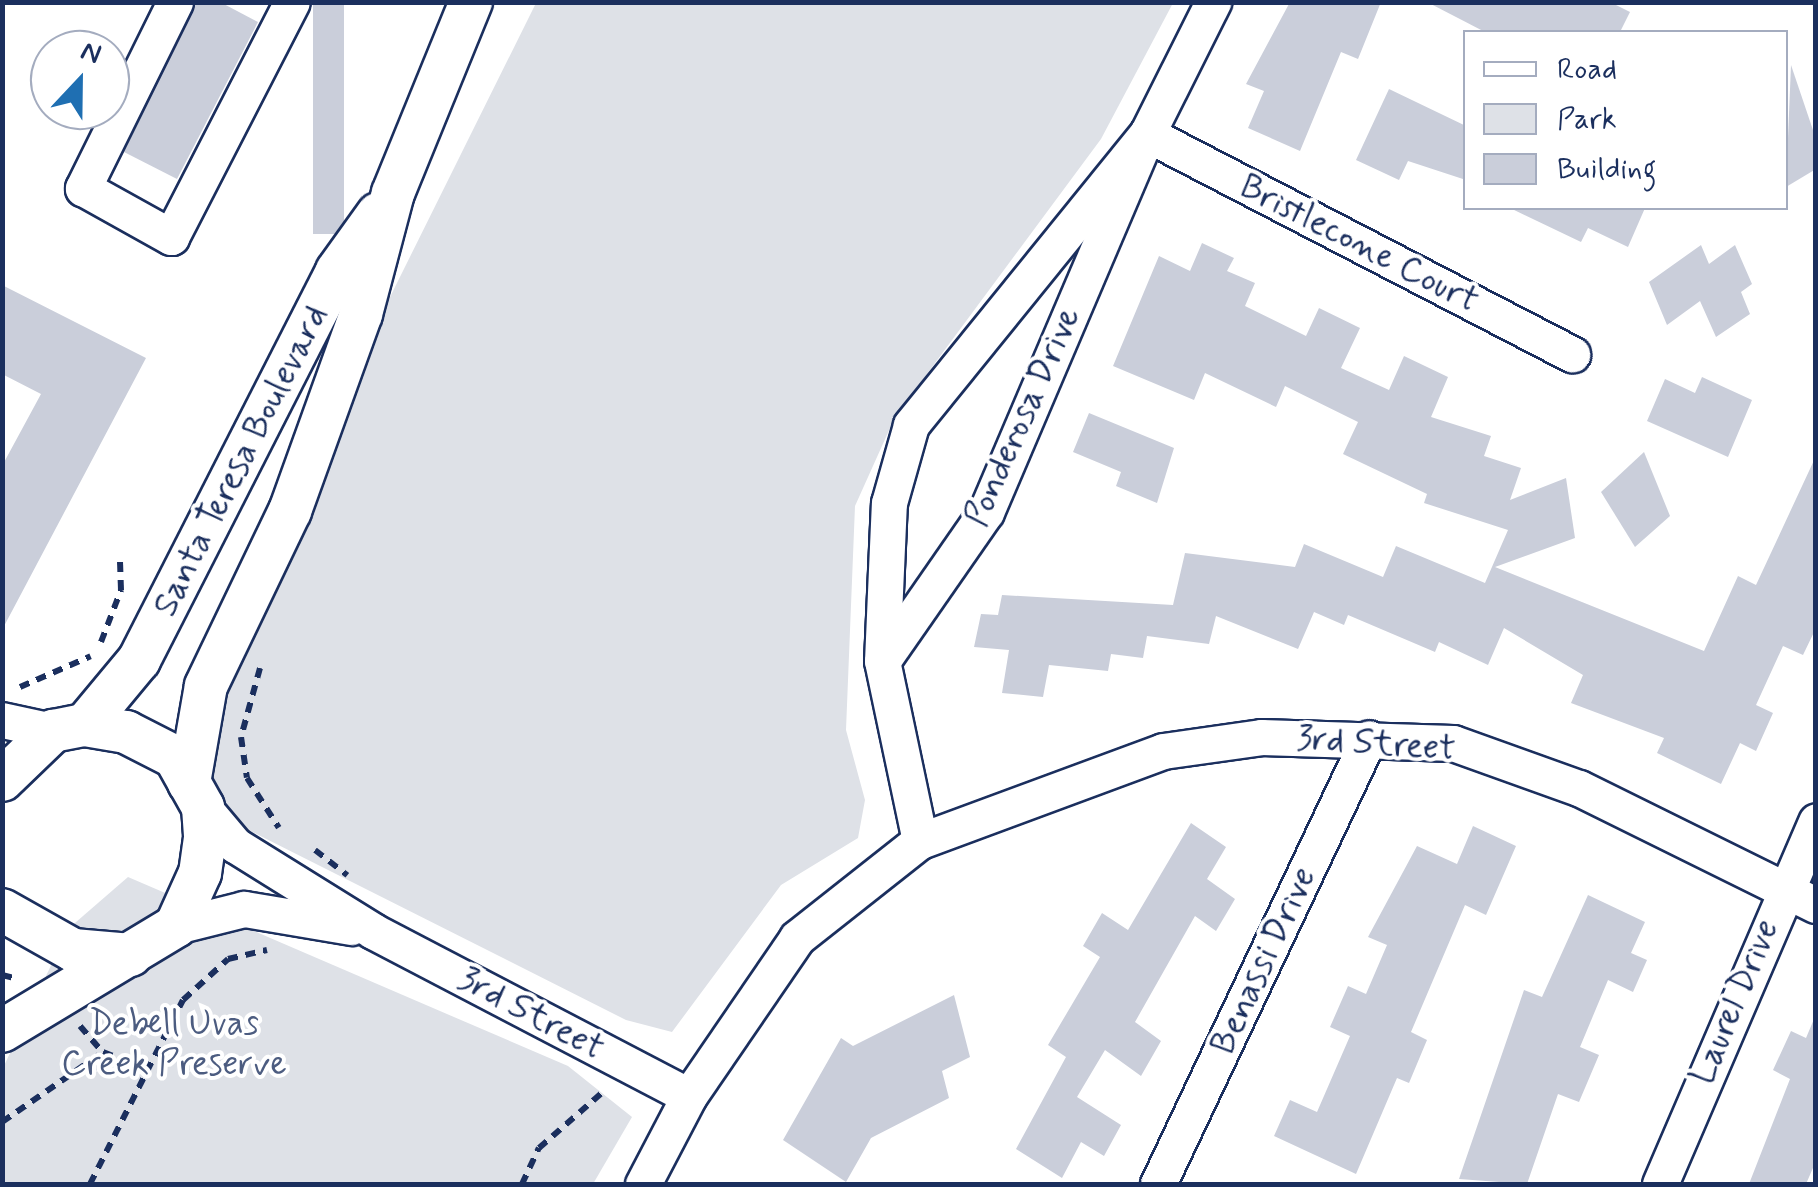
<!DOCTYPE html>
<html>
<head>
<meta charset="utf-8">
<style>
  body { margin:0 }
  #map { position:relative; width:1818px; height:1187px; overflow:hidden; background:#fff; font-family:Mynerve,sans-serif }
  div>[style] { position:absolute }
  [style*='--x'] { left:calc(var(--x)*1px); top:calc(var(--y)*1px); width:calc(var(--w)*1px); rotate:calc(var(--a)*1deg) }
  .green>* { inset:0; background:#dee1e7 }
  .building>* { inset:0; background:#caceda; transform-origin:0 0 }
  .path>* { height:6px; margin-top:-3px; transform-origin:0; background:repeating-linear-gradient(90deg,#1b2f5e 0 10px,transparent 0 18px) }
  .roads { filter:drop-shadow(2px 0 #1b2f5e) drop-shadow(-2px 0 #1b2f5e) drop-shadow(0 2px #1b2f5e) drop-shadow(0 -2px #1b2f5e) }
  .minor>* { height:35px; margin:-17.5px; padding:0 17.5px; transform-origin:17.5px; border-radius:17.5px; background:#fff }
  .major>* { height:42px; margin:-21px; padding:0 21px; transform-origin:21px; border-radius:21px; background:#fff }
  span { translate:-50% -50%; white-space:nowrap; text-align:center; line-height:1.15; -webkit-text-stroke:8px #fff; paint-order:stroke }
  .street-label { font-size:35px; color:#1b2f5e }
  .park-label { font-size:35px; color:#4c5c80 }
  .frame { position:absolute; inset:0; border:5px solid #1b2f5e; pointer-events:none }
  .legend { position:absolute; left:1463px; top:30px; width:325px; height:180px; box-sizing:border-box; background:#fff; border:2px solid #a4acbf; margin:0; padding:12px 18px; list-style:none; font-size:30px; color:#1b2f5e }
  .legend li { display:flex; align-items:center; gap:20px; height:50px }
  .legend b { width:50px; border:2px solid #a4acbf }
  .north { position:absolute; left:30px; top:30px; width:100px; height:100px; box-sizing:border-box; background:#fff; border:2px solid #a4acbf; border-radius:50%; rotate:22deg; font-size:28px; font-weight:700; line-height:40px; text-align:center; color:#1b2f5e }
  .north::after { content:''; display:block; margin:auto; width:35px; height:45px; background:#1f6fb2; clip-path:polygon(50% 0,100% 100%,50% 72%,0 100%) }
</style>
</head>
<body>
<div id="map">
  <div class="green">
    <div style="clip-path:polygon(536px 3px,1173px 3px,1101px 139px,895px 417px,855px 506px,846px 730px,865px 800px,858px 838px,781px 885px,672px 1032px,626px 1020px,191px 801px,181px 718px)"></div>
    <div style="clip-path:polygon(128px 877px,568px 1066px,632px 1117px,593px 1184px,3px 1184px,3px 1068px,68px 929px)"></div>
  </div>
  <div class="building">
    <div style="clip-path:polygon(196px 2px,220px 2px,258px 22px,177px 179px,124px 152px)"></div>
    <div style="left:313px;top:2px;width:31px;height:232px"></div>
    <div style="clip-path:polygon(1290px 2px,1381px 2px,1358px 59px,1341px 52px,1300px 151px,1248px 128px,1264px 91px,1246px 84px)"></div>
    <div style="clip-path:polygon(1427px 2px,1610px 2px,1630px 12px,1620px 32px,1485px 32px)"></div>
    <div style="clip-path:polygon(1791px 65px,1816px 139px,1816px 169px,1786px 187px)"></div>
    <div style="clip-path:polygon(1389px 89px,1466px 126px,1466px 180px,1408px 161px,1399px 180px,1356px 160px)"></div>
    <div style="clip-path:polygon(1510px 208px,1645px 208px,1628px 247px,1588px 228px,1581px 242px)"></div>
    <div style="clip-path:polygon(1202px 243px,1234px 258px,1227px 271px,1255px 283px,1245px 306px,1306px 336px,1319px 308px,1360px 328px,1341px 368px,1389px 390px,1404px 356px,1448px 377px,1431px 417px,1491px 436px,1484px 456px,1521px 468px,1510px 500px,1566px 478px,1575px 538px,1495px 567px,1704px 651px,1738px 576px,1756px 585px,1816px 456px,1816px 628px,1803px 655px,1783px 646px,1756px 705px,1773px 713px,1756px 751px,1740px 743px,1721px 784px,1657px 753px,1664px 738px,1571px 703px,1583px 675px,1504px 628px,1488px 665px,1439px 642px,1435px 652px,1348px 615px,1344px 625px,1314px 612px,1298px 649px,1216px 616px,1209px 644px,1147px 636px,1143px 658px,1111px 654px,1108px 671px,1049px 665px,1043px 697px,1002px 693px,1009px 650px,974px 647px,981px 614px,998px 615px,1002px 595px,1173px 605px,1185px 553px,1295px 567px,1304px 544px,1383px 577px,1396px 546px,1485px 583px,1508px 530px,1424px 503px,1427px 494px,1343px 454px,1358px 422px,1285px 386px,1276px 407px,1205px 373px,1194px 400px,1113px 366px,1159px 256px,1190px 271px)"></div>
    <div style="clip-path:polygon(1701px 245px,1709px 264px,1735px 245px,1752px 284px,1741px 292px,1750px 314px,1716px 337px,1700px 301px,1667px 325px,1649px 282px)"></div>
    <div style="clip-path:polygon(2px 285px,146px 358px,2px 630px,2px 466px,41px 394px,2px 374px)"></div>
    <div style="clip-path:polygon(1702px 377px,1752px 400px,1728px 457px,1647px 421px,1665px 379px,1695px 393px)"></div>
    <div style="clip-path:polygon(1089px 413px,1174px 448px,1157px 503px,1116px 486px,1121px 472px,1073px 452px)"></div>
    <div style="clip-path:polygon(1644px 452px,1670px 516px,1635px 547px,1601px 492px)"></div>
    <div style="clip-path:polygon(1191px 823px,1226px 847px,1207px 879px,1235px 899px,1216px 931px,1195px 916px,1135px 1022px,1161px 1041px,1141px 1076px,1105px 1050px,1077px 1097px,1121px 1125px,1104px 1156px,1081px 1142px,1062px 1178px,1016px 1149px,1066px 1057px,1048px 1045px,1100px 957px,1083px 946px,1102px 913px,1128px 930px)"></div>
    <div style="clip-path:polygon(1473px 826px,1516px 846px,1486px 915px,1465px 905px,1411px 1032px,1427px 1040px,1409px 1083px,1397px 1078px,1356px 1174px,1274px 1136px,1290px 1100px,1317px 1112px,1350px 1036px,1330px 1027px,1348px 986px,1366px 994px,1387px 945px,1368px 937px,1417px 846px,1457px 864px)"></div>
    <div style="clip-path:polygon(1588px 895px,1645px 922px,1631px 953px,1647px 960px,1633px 992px,1608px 980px,1580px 1047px,1599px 1055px,1579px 1102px,1558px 1094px,1527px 1184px,1459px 1179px,1524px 990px,1542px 997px)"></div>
    <div style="clip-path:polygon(954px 995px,970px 1057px,942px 1071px,949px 1098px,871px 1138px,846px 1182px,783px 1140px,841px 1038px,853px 1046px)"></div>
    <div style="clip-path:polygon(1814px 1019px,1816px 1161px,1806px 1184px,1749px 1184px,1790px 1079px,1773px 1070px,1791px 1031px,1806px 1038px)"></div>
  </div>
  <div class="path">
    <div style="--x:101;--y:642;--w:56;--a:-69"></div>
    <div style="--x:121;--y:590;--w:28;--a:-92"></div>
    <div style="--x:260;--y:668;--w:72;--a:105.4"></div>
    <div style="--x:241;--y:737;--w:41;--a:81.7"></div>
    <div style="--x:247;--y:778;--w:59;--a:57.4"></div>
    <div style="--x:20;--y:687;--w:77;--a:-23.6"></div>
    <div style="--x:315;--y:850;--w:41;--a:38"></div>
    <div style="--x:2;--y:975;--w:16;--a:14"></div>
    <div style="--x:80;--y:1026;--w:35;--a:49"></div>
    <div style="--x:103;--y:1052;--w:44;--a:21.3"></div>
    <div style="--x:2;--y:1122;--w:123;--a:-34.7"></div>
    <div style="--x:90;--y:1184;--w:206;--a:-63.2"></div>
    <div style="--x:183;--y:1000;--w:61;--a:-42.3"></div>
    <div style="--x:228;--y:959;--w:40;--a:-13"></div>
    <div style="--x:522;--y:1184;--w:40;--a:-65"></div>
    <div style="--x:539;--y:1148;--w:88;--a:-41.3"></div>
  </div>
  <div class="roads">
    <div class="minor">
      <div style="--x:175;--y:2;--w:208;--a:116.3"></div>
      <div style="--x:83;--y:188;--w:101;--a:29.1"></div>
      <div style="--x:171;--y:237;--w:264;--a:-62.8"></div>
      <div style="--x:1147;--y:134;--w:479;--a:27.4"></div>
      <div style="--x:883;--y:660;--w:180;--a:-55.2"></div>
      <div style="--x:986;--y:512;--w:411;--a:-66.9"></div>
      <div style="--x:1147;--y:134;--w:148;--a:-63.4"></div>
      <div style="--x:2;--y:720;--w:52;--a:12.2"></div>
      <div style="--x:203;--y:807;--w:50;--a:49.9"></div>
      <div style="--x:235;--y:845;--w:163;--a:31.9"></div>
      <div style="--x:373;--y:931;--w:356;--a:27.6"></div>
      <div style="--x:920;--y:841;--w:259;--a:-20.3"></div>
      <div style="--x:1163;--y:751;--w:99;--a:-8.1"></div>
      <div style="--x:1261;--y:737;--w:192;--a:1.8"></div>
      <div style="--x:1453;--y:743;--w:134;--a:19.7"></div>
      <div style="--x:1579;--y:788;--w:264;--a:26.3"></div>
      <div style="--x:176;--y:926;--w:70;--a:-14"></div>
      <div style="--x:244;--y:909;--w:109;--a:9.5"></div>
      <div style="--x:643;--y:1184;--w:99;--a:-62.4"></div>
      <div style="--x:689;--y:1096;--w:191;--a:-55.6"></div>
      <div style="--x:797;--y:938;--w:157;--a:-38.3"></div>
      <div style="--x:920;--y:841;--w:184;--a:-101.9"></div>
      <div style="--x:882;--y:661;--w:158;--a:-87.5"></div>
      <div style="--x:889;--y:503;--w:81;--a:-74.2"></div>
      <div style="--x:911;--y:425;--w:375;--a:-51"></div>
      <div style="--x:1158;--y:1184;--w:493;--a:-64.7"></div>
      <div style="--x:1660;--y:1184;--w:395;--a:-66.7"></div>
    </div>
    <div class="major">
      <div style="--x:85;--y:725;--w:85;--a:-50.3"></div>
      <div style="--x:139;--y:660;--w:436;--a:-63"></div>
      <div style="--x:337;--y:271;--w:70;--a:-54.3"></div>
      <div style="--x:2;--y:780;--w:71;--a:-43.9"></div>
      <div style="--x:53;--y:731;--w:33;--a:-11"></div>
      <div style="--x:85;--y:725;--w:42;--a:9.7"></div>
      <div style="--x:126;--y:732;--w:55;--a:27"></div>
      <div style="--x:175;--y:757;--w:57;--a:60.8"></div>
      <div style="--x:203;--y:807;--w:31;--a:86"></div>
      <div style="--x:205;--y:838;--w:35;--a:98"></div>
      <div style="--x:200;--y:873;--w:58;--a:114.4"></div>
      <div style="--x:176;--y:926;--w:203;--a:148.9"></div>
      <div style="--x:189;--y:783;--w:98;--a:-80.1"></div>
      <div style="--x:206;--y:686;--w:194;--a:-64.4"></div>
      <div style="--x:290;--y:511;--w:209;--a:-70.2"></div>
      <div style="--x:361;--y:314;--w:125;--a:-75.2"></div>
      <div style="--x:393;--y:193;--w:206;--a:-67.8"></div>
      <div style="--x:2;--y:910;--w:81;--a:29.4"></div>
      <div style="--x:73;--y:950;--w:58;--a:4.9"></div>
    </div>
  </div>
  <div class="street-label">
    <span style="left:1359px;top:244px;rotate:27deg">Bristlecone Court</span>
    <span style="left:1023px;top:417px;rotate:-66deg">Ponderosa Drive</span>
    <span style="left:241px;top:461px;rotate:-63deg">Santa Teresa Boulevard</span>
    <span style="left:1376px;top:744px;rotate:4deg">3rd Street</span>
    <span style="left:1264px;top:961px;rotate:-65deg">Benassi Drive</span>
    <span style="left:1735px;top:1002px;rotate:-67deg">Laurel Drive</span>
    <span style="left:531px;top:1014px;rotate:28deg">3rd Street</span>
  </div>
  <div class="park-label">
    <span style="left:174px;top:1044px">Debell Uvas<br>Creek Preserve</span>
  </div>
  <div class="frame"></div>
  <ul class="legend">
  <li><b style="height:12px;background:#fff"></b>Road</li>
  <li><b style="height:28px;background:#dee1e7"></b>Park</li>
  <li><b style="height:28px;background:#caceda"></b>Building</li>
  </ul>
  <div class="north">N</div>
</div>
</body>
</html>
